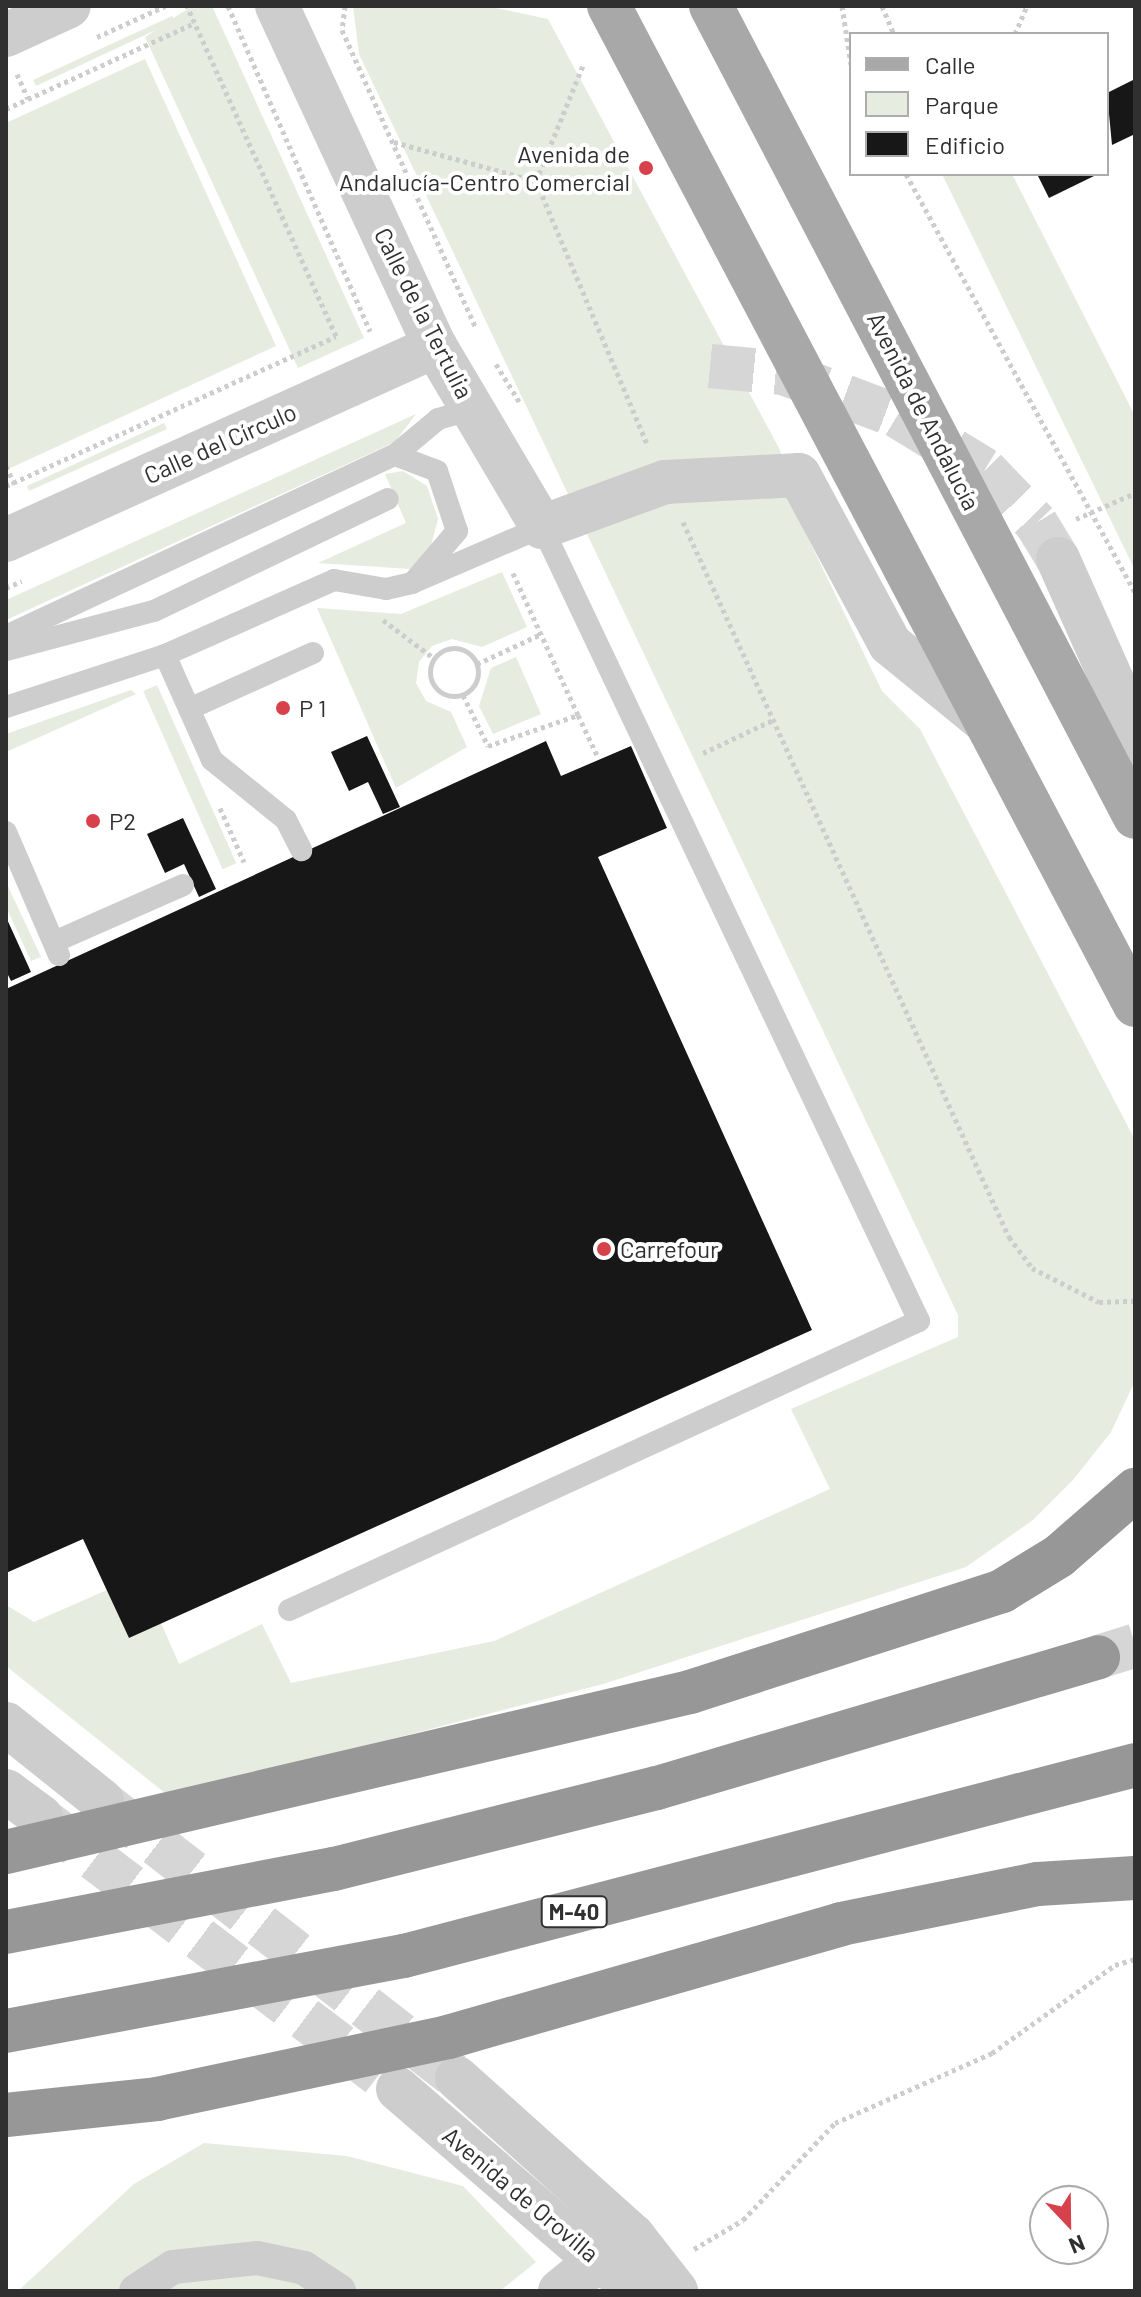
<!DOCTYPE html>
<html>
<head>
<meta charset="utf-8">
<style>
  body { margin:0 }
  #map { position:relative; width:1141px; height:2297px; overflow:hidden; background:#fff; font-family:Barlow,sans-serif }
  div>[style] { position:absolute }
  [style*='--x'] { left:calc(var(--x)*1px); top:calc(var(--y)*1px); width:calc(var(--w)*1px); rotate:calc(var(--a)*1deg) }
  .green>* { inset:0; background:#e6ecdf; transform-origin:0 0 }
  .building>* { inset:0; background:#171717 }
  .minor-tunnel>* { height:44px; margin-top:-22px; transform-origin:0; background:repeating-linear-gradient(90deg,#d6d6d6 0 44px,transparent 0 66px) }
  .motorway-tunnel>* { height:44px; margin-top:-22px; transform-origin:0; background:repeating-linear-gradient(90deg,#d6d6d6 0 44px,transparent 0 66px) }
  .path>* { height:5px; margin-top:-2.5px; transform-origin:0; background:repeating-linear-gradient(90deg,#cdcdcd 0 4px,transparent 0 8px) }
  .path>.ring { margin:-2.5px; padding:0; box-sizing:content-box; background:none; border:5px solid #cdcdcd; border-radius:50% }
  .service>* { height:22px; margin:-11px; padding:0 11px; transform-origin:11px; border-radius:11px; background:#cdcdcd }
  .pedestrian>* { height:34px; margin:-17px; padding:0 17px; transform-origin:17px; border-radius:17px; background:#cdcdcd }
  .minor>* { height:44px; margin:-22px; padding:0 22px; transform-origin:22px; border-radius:22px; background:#cdcdcd }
  .primary>* { height:44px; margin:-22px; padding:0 22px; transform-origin:22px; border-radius:22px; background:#a8a8a8 }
  .motorway>* { height:44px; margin:-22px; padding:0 22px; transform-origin:22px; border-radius:22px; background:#979797 }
  .dots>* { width:22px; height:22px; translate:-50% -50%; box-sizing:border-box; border:4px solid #fff; border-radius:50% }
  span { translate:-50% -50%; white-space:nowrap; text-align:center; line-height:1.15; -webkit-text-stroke:8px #fff; paint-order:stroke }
  .shield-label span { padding:2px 6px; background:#fff; border:2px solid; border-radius:6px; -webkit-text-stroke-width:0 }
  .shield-label { font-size:22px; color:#303030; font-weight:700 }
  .poi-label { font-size:24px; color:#303030 }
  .right { translate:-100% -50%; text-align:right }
  .left { translate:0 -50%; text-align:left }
  .street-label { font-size:24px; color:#303030 }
  .frame { position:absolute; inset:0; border:8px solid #303030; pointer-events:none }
  .legend { position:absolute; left:849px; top:32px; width:260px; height:144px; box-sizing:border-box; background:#fff; border:2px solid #acacac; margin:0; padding:10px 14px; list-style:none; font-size:24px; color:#303030 }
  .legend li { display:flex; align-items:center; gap:16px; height:40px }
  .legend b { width:40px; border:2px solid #acacac }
  .north { position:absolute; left:1029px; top:2185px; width:80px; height:80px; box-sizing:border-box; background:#fff; border:2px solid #acacac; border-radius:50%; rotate:158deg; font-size:22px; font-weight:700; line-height:32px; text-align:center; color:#303030 }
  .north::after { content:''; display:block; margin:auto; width:28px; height:36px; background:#d7414c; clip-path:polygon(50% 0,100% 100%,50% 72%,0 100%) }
</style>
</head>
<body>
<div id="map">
  <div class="green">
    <div style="clip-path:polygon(192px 6px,212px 6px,364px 338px,298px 368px,145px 37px)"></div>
    <div style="clip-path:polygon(353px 6px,487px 6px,548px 19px,780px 450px,793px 507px,882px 691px,920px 729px,1135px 1140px,1135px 1381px,1111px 1432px,1073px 1480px,1033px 1520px,966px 1567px,603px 1684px,170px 1797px,6px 1666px,6px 1605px,34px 1622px,107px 1590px,129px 1638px,161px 1623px,179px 1664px,262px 1624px,291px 1683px,494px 1641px,830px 1489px,791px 1409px,958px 1337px,958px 1315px,359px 54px)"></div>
    <div style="clip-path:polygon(172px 16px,175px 21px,36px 86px,33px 80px)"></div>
    <div style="clip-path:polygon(145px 59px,276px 346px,6px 470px,6px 123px)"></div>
    <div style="clip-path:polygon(942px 174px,1012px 174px,1135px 416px,1135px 570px)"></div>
    <div style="clip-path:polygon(416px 414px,395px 442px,6px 620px,6px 600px)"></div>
    <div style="clip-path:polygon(164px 423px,167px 429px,29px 491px,27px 486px)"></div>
    <div style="clip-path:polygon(403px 471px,427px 486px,438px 519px,431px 546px,410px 569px,318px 563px,406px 523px,385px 474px)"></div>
    <div style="clip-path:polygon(502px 572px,527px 627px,482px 647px,452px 639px,432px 646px,419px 662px,416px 683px,426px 701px,451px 712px,467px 747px,396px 788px,317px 608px,401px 614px)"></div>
    <div style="clip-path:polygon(516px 657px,541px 714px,493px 734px,479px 706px,491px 668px)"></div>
    <div style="left:157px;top:685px;width:195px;height:15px;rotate:66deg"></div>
    <div style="clip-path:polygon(131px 690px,136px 694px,6px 752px,6px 734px)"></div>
    <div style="clip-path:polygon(6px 882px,41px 957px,31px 961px,6px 907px)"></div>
    <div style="clip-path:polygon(204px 2143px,347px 2156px,463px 2186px,536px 2262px,500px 2291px,18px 2291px,134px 2184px)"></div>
  </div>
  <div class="building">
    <div style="clip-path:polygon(1135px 79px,1135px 134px,1112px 145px,1107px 93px)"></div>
    <div style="clip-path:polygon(1037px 174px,1093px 174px,1094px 176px,1049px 198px)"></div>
    <div style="clip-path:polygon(367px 736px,400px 807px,383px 814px,368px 782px,349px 791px,331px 752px)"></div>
    <div style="clip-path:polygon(546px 741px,561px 776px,631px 746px,667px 828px,598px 857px,812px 1330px,129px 1638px,83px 1539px,6px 1573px,6px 989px)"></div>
    <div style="clip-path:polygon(183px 818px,216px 889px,199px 897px,184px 864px,165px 873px,147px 834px)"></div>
    <div style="clip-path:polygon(6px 917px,31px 972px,11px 981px,6px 971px)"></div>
  </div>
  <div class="minor-tunnel">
    <div style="--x:710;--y:366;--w:73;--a:5.5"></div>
    <div style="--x:783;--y:373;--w:122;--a:20.7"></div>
    <div style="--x:897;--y:416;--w:103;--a:31.5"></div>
    <div style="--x:985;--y:470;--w:74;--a:46.1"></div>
    <div style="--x:1036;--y:523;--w:42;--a:58.6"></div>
    <div style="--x:105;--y:1804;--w:446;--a:37.9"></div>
    <div style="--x:42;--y:1819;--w:423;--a:37.2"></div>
  </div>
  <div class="motorway-tunnel">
    <div style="--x:1098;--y:1657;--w:39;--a:-17"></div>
  </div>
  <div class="path">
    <div style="--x:228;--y:6;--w:355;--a:66.4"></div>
    <div style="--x:345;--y:6;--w:24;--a:97"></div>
    <div style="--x:342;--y:30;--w:327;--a:65.8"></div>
    <div style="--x:842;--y:6;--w:59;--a:81.2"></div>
    <div style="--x:882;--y:6;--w:30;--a:67"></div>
    <div style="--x:1015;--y:34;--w:30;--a:-67"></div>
    <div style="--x:97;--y:37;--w:75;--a:-24.5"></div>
    <div style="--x:17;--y:74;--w:27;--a:66"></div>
    <div style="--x:6;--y:109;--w:208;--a:-24.5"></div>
    <div style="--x:394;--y:142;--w:147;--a:15.4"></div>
    <div style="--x:536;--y:181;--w:127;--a:-67.9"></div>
    <div style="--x:906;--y:174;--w:477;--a:61.3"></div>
    <div style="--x:536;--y:181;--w:288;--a:67.1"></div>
    <div style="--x:496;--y:364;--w:46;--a:58.4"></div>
    <div style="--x:6;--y:466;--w:21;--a:65"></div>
    <div style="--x:6;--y:486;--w:362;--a:-24.4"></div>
    <div style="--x:336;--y:336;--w:362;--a:-114.3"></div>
    <div style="--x:1076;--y:519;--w:64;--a:-23.8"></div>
    <div style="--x:683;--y:522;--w:786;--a:65.49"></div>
    <div style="--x:1009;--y:1237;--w:39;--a:53"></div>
    <div style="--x:1032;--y:1268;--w:75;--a:26.9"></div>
    <div style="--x:1099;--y:1302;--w:36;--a:-2"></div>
    <div style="--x:6;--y:588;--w:17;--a:-24"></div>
    <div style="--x:383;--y:620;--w:65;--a:36.9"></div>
    <div class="ring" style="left:430px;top:648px;width:43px;height:43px"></div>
    <div style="--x:477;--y:664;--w:71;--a:-25.1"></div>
    <div style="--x:463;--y:695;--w:57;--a:63.9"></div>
    <div style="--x:488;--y:746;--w:95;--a:-19"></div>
    <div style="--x:578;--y:715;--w:158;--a:-114.6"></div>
    <div style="--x:578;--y:715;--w:44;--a:64.6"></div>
    <div style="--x:703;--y:753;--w:77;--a:-25.2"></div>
    <div style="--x:220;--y:808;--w:59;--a:66"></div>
    <div style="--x:694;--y:2249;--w:57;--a:-30.6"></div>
    <div style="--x:743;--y:2220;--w:134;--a:-46.5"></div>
    <div style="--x:835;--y:2123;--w:172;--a:-24"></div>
    <div style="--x:992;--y:2053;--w:151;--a:-35.6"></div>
    <div style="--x:1115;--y:1965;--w:21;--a:-17"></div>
  </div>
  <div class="service">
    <div style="--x:395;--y:455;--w:45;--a:20.9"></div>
    <div style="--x:437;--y:471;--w:63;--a:71.6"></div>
    <div style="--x:457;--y:531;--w:63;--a:130.5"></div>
    <div style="--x:6;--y:636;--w:429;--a:-25"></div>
    <div style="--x:395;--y:455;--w:56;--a:-39.9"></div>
    <div style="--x:438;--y:419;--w:36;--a:-16"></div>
    <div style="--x:6;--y:650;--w:153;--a:-14.8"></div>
    <div style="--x:154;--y:611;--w:259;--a:-25.6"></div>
    <div style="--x:165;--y:655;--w:115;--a:65.9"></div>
    <div style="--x:212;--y:760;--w:95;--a:39"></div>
    <div style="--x:286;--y:820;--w:34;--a:63"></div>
    <div style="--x:6;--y:707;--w:167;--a:-18.1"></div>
    <div style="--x:165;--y:655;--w:185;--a:-23.9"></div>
    <div style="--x:334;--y:580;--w:53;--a:9.8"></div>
    <div style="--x:386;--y:589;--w:27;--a:-13"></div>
    <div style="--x:412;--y:583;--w:142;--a:-23.3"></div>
    <div style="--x:542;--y:527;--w:879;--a:64.6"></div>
    <div style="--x:919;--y:1321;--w:693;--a:155.36"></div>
    <div style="--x:189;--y:709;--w:136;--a:-24.3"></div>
    <div style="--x:6;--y:832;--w:134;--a:66.7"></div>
    <div style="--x:54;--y:942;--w:141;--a:-23.8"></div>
  </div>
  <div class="pedestrian">
    <div style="--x:136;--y:2291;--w:44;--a:-33"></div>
    <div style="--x:173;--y:2267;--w:84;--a:-6.1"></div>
    <div style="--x:257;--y:2258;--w:48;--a:12"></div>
    <div style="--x:304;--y:2268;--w:42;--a:33.3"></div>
  </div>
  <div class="minor">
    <div style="--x:277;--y:6;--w:375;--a:65.1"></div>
    <div style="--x:435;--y:346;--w:210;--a:59.4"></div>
    <div style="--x:542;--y:527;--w:131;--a:-20.1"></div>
    <div style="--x:665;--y:482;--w:134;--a:-3"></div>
    <div style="--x:799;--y:475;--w:192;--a:61.7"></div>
    <div style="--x:890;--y:644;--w:119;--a:39.2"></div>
    <div style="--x:6;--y:35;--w:69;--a:-24.7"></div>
    <div style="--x:6;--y:540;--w:471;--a:-24.3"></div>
    <div style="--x:1058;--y:559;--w:162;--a:66"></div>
    <div style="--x:1124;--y:707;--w:99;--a:83.6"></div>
    <div style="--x:6;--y:1724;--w:123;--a:38.7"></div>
    <div style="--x:6;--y:1791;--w:44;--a:36.6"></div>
    <div style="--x:457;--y:2078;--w:237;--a:41.9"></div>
    <div style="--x:633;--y:2236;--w:70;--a:52"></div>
    <div style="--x:398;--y:2089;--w:263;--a:40.8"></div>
    <div style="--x:597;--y:2261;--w:60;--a:30"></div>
    <div style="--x:560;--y:2291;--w:48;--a:-39"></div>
  </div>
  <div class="primary">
    <div style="--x:609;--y:6;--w:1129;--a:62.23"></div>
    <div style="--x:711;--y:6;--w:915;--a:62.4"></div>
  </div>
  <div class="motorway">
    <div style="--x:6;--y:1852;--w:702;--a:-13.17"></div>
    <div style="--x:690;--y:1692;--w:328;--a:-17.9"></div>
    <div style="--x:1002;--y:1591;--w:67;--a:-31.6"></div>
    <div style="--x:1059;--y:1556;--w:101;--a:-41"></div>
    <div style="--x:6;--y:1932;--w:334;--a:-10.9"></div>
    <div style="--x:334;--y:1869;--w:333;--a:-14.1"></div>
    <div style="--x:657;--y:1788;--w:460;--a:-16.5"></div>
    <div style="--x:6;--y:2031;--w:405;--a:-10.7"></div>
    <div style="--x:404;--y:1956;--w:756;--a:-14.64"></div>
    <div style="--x:6;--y:2115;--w:152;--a:-6"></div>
    <div style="--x:157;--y:2099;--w:298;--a:-12"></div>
    <div style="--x:448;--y:2037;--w:409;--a:-16"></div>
    <div style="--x:841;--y:1924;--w:201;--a:-11.5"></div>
    <div style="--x:1038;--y:1884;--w:97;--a:-3.5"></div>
  </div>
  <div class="dots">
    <div style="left:646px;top:168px;background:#d7414c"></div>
    <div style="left:283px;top:708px;background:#d7414c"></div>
    <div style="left:93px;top:821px;background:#d7414c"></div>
    <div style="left:604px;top:1249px;background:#d7414c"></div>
  </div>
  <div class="shield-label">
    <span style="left:574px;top:1912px">M-40</span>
  </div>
  <div class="poi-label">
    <span class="right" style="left:630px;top:168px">Avenida de<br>Andalucía-Centro Comercial</span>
    <span class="left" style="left:299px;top:708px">P 1</span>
    <span class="left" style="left:109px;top:821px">P2</span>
    <span class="left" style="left:620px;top:1249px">Carrefour</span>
  </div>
  <div class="street-label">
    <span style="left:424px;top:313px;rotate:63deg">Calle de la Tertulia</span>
    <span style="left:924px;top:411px;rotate:63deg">Avenida de Andalucía</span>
    <span style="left:220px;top:443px;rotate:-24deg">Calle del Círculo</span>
    <span style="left:521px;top:2194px;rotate:40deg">Avenida de Orovilla</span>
  </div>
  <div class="frame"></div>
  <ul class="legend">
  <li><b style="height:10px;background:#a8a8a8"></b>Calle</li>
  <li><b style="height:22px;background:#e6ecdf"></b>Parque</li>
  <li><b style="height:22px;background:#171717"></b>Edificio</li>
  </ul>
  <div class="north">N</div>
</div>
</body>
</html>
